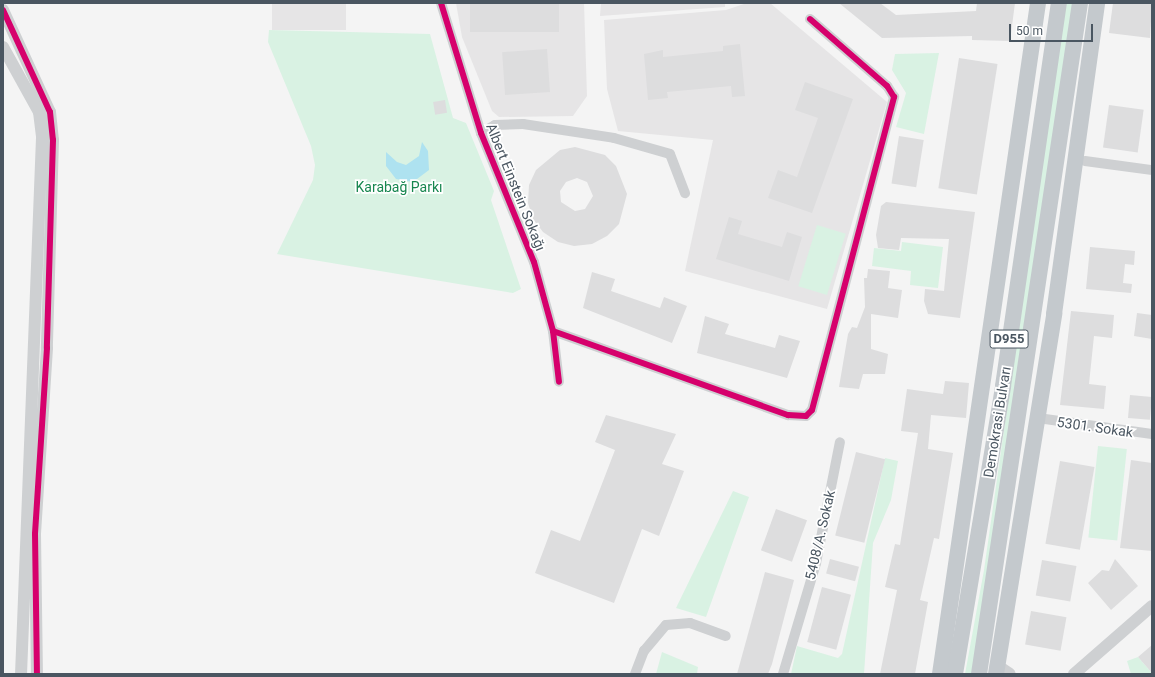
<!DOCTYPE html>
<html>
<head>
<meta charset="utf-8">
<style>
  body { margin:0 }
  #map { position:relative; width:1155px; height:677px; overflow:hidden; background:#f4f4f4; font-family:Roboto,sans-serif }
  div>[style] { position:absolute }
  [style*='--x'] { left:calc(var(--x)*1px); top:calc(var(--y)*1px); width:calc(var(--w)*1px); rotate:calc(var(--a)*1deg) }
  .education>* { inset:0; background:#e6e5e6; transform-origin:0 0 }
  .green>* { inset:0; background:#d9f2e3; transform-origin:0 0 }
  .water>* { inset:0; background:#aee2f0 }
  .building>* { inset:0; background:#ddddde; transform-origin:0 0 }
  .minor>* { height:10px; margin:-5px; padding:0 5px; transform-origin:5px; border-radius:5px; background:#ced0d2 }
  .tertiary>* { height:12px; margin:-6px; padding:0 6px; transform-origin:6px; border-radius:6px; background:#ced0d2 }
  .trunk>* { height:16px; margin:-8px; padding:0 8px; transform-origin:8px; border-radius:8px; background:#c4c9cd }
  .cycleway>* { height:6px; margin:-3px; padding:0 3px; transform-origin:3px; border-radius:3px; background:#d6006c }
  span { translate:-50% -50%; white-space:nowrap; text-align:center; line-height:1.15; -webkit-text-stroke:3.5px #fff; paint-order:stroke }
  .shield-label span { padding:1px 3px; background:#fff; border:1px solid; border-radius:3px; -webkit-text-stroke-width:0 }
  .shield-label { font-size:13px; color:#4a5661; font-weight:700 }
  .park-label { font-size:14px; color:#17864f }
  .street-label { font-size:14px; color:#4a5661 }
  .frame { position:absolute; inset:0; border:4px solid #4a5661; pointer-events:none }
  .scale { position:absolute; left:1009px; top:24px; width:84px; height:18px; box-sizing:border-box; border:2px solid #4a5661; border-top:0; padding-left:5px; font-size:12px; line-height:14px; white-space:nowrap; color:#4a5661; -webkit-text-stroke:3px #fff; paint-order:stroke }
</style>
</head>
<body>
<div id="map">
  <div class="education">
    <div style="left:272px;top:3px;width:74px;height:27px"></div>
    <div style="clip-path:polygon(456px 3px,584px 3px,587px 96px,573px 116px,499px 117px,492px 111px,462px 37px)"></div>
    <div style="clip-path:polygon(601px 3px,725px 3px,725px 7px,600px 16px)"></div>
    <div style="clip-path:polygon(747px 3px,770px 3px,887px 102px,827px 309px,685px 271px,713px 140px,618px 131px,607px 89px,604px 20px,726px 10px)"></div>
  </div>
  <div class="green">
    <div style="clip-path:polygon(1065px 3px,1073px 3px,973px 674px,965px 674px,984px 570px)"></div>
    <div style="clip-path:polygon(269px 30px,430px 34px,453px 118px,466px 123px,494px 191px,491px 200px,521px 289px,513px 293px,277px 254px,313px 180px,315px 165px,311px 146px,268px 42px)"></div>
    <div style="clip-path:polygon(939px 53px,924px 134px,896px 127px,906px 93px,892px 70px,895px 54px)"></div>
    <div style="left:817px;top:225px;width:30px;height:64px;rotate:17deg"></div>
    <div style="clip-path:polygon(902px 242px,943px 247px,938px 288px,910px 285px,911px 271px,872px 266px,874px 248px,901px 251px)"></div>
    <div style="left:1098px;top:446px;width:29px;height:92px;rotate:6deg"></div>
    <div style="clip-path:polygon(885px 458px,898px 461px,891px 500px,873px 543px,864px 674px,791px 674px,797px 646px,838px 658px,842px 654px)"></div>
    <div style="clip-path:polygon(733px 491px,749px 497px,706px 617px,676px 608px)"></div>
    <div style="clip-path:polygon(662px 652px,698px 667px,697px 674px,656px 674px)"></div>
    <div style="clip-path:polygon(1138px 657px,1152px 673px,1152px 674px,1131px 674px,1127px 661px)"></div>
  </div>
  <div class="water">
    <div style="clip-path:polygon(422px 142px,428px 151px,429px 170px,413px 182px,396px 179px,386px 166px,386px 152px,397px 162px,406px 165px,419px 156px)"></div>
  </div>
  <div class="building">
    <div style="left:470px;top:3px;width:89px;height:29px"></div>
    <div style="clip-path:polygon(839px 3px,880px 3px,896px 15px,976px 11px,977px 3px,1015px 3px,1010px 41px,972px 40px,972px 36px,882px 38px)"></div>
    <div style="clip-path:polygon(1113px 3px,1152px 3px,1150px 38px,1109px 33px)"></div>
    <div style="clip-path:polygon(740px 44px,745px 96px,732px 97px,731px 86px,667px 92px,668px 98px,648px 100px,644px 54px,663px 50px,663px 57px,723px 51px,723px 46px)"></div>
    <div style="left:547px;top:49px;width:43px;height:45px;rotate:86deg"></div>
    <div style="left:959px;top:58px;width:39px;height:132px;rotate:9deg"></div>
    <div style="clip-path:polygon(805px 82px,853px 99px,812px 213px,768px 198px,778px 170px,797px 177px,818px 118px,795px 110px)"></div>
    <div style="left:445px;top:100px;width:13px;height:12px;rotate:81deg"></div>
    <div style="left:1109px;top:105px;width:35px;height:43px;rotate:8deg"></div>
    <div style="left:899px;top:136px;width:25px;height:48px;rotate:9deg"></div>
    <div style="clip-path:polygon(evenodd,575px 147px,605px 155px,616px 166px,627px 194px,619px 224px,607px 236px,592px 244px,574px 246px,558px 242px,543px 232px,533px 219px,528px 203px,529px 185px,536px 170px,560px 150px,575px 147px,577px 178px,587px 182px,593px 196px,585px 209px,575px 211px,561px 202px,560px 191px,566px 182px,577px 178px)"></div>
    <div style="clip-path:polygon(886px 202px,975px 212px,960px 318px,928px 314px,924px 301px,925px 289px,944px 291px,949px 239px,901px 238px,899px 250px,878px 248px,876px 235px,881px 206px)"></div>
    <div style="clip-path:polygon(729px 217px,742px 221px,738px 234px,782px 247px,787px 232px,802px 237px,789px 281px,716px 259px)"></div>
    <div style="clip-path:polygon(1090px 247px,1135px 251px,1134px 265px,1125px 264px,1123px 283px,1132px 284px,1131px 293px,1086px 289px)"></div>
    <div style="clip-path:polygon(868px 269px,890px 271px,888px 288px,902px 290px,898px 318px,871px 314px,871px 349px,888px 354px,885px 374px,863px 374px,859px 389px,839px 387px,848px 334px,852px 327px,857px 328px,865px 307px,864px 278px,867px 278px)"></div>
    <div style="clip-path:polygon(592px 272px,615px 279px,611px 291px,660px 308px,664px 297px,687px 306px,672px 343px,583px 308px)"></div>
    <div style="clip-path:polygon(1071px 311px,1114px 315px,1112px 338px,1094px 336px,1089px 384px,1106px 386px,1104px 409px,1060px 405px)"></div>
    <div style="clip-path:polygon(1137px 313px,1152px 315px,1152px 339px,1134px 336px)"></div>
    <div style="clip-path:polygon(705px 316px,729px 324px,725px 334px,775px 348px,779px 335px,800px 341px,787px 378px,697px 353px)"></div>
    <div style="clip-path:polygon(945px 381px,969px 383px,966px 418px,931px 415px,928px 449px,953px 453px,939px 539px,934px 538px,920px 600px,928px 602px,915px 674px,880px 674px,897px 590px,885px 587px,895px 544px,900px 545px,918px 433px,901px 431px,907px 389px,943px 394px)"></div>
    <div style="left:1130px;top:395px;width:22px;height:23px;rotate:5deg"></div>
    <div style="clip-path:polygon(606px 415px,676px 434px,662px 464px,684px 471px,659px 536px,642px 529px,614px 603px,535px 573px,551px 530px,580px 541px,615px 450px,595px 442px)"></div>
    <div style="left:856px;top:452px;width:30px;height:86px;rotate:14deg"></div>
    <div style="clip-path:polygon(1131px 460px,1152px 463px,1152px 551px,1120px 548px)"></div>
    <div style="left:1060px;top:461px;width:35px;height:84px;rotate:10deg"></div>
    <div style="left:776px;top:509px;width:33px;height:44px;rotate:20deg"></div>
    <div style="left:830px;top:559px;width:30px;height:15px;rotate:15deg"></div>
    <div style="clip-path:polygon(1115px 559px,1138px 586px,1111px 610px,1088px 583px,1102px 570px,1109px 571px)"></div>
    <div style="left:1042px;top:560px;width:35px;height:36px;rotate:10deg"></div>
    <div style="clip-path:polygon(765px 572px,794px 580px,772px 664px,768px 674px,737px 674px)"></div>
    <div style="left:822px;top:587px;width:30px;height:57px;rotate:15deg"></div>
    <div style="left:1031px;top:611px;width:36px;height:34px;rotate:10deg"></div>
    <div style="clip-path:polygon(1152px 645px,1152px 673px,1138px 657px)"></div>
  </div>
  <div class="minor">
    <div style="--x:441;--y:3;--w:136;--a:72.9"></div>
    <div style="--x:481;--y:133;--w:139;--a:67.7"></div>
    <div style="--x:534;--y:262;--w:72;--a:74.6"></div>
    <div style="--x:553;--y:331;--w:51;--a:83.3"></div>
    <div style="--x:481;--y:133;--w:16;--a:-30"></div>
    <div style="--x:495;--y:125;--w:28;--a:-2"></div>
    <div style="--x:523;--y:124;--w:92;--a:8.7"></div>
    <div style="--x:614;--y:138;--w:58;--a:15.9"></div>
    <div style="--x:670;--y:154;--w:42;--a:69"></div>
    <div style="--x:1085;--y:161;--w:68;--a:7.7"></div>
    <div style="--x:553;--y:331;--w:250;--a:19.7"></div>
    <div style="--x:788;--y:415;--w:18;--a:3"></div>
    <div style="--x:806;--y:416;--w:8;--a:-45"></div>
    <div style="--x:812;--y:410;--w:324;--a:-75.3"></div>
    <div style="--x:894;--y:97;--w:13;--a:-122"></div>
    <div style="--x:887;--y:86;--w:102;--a:-139"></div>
    <div style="--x:1038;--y:418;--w:115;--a:8"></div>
    <div style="--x:635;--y:674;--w:25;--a:-69"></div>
    <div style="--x:644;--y:651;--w:34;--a:-50"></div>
    <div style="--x:666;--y:625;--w:24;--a:-5"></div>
    <div style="--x:690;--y:623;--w:38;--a:20"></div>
    <div style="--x:783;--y:674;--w:116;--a:-73.4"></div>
    <div style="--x:816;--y:563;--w:123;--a:-78.8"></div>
  </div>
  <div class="tertiary">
    <div style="--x:3;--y:10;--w:112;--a:65.3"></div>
    <div style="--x:50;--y:112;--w:28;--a:84"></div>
    <div style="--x:53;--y:140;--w:208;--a:91.7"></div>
    <div style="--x:47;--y:348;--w:186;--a:93.7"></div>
    <div style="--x:35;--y:534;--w:140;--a:89.2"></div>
    <div style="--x:3;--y:47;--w:74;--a:61"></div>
    <div style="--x:39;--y:112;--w:26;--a:83"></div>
    <div style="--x:42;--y:138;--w:536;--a:92.24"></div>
    <div style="--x:998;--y:666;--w:14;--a:34"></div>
    <div style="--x:1074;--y:674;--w:103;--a:-41.1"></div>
  </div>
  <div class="trunk">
    <div style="--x:940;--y:674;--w:678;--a:-81.69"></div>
    <div style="--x:955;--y:674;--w:292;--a:-80.5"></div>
    <div style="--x:1003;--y:386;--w:387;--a:-81.7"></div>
    <div style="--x:979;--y:674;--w:679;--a:-81.44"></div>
    <div style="--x:996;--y:674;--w:365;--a:-80.8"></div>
    <div style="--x:1054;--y:314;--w:314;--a:-82.1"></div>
  </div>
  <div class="cycleway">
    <div style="--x:441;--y:3;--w:136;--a:72.9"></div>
    <div style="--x:481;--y:133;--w:139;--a:67.7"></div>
    <div style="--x:534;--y:262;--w:72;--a:74.6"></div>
    <div style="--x:553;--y:331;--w:51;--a:83.3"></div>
    <div style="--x:3;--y:10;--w:112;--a:65.3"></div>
    <div style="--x:50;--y:112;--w:28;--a:84"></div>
    <div style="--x:53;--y:140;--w:208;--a:91.7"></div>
    <div style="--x:47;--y:348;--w:186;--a:93.7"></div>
    <div style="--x:35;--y:534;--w:140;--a:89.2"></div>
    <div style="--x:553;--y:331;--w:250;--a:19.7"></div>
    <div style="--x:788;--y:415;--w:18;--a:3"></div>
    <div style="--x:806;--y:416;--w:8;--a:-45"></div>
    <div style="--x:812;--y:410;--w:324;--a:-75.3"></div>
    <div style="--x:894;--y:97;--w:13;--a:-122"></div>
    <div style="--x:887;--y:86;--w:102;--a:-139"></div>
  </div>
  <div class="shield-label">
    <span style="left:1009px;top:339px">D955</span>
  </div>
  <div class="park-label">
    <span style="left:399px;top:187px">Karabağ Parkı</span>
  </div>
  <div class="street-label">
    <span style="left:516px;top:187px;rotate:68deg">Albert Einstein Sokağı</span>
    <span style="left:997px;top:422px;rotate:-81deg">Demokrasi Bulvarı</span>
    <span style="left:1095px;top:427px;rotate:8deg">5301. Sokak</span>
    <span style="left:820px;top:535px;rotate:-77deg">5408/A. Sokak</span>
  </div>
  <div class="frame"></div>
  <div class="scale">50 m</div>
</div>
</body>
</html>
